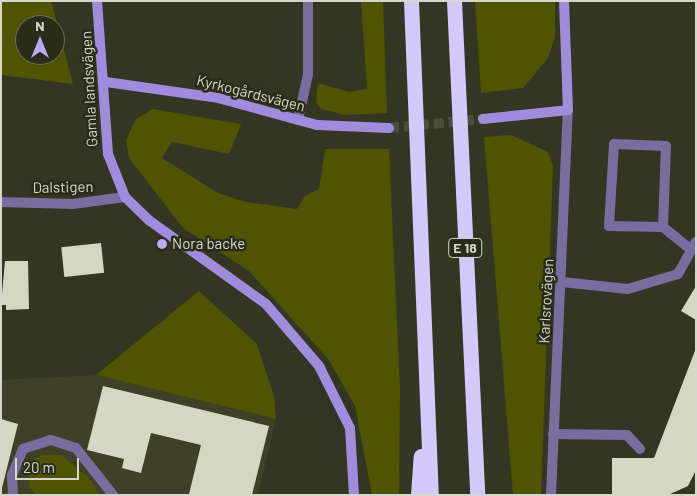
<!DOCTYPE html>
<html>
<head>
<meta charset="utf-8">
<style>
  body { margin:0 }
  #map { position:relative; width:697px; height:496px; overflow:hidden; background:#343624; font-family:Barlow,sans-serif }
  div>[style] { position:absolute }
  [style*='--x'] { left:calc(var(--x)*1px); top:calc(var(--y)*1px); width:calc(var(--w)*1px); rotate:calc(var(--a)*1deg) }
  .built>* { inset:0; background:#3e4027 }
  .green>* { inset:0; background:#4f5400 }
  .building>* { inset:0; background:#d5d8c1; transform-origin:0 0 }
  .secondary-tunnel>* { height:10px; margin-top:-5px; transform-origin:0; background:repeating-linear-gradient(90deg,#4c4e3d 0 10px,transparent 0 15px) }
  .lane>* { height:10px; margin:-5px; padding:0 5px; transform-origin:5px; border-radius:5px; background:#796da0 }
  .street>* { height:10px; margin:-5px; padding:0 5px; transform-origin:5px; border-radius:5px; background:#796da0 }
  .secondary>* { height:10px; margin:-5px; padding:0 5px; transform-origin:5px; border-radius:5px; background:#9f8cdd }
  .highway>* { height:15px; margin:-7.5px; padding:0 7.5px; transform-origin:7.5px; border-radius:7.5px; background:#d3c9fb }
  .dots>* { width:14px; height:14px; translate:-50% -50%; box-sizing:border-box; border:2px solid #2a2c1a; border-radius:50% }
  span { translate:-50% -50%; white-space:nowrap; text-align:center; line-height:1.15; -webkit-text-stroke:5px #2a2c1a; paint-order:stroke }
  .shield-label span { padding:1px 4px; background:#2a2c1a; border:1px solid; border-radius:4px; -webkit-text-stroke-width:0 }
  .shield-label { font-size:14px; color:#d6d7cc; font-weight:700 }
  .street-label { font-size:15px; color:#d6d7cc }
  .poi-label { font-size:15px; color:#d6d7cc }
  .left { translate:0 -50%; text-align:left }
  .frame { position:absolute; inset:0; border:2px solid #d6d7cc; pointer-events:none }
  .north { position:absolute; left:15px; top:15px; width:50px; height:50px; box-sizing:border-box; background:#2a2c1a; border:1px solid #6f7061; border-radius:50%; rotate:0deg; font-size:14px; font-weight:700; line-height:20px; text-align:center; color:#d6d7cc }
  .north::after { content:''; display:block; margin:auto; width:18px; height:22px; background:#bbaaf6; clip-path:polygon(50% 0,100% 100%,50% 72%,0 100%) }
  .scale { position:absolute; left:15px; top:458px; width:64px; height:22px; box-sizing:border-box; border:2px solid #d6d7cc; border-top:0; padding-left:6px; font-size:15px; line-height:18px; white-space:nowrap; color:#d6d7cc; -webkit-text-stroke:4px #2a2c1a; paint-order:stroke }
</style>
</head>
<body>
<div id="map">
  <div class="built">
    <div style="clip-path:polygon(96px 375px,276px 419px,258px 495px,1px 495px,1px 380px)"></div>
  </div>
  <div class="green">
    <div style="clip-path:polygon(evenodd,1px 1px,51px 1px,73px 84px,1px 75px,1px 1px,25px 25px,55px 25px,55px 55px,25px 55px,25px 25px)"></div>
    <div style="clip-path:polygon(361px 1px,383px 1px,387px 113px,345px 115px,321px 109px,316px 102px,318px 83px,349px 92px,367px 89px)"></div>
    <div style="clip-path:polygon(475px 1px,555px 1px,555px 37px,548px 58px,523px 88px,481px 93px)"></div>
    <div style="clip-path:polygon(153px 109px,241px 124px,229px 154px,172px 142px,162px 158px,218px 193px,246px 202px,297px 209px,305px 196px,319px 189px,325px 149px,389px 149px,400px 388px,399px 495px,372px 495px,355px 406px,329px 360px,249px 271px,183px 228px,129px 158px,126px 140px,136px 119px)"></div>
    <div style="clip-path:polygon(511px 135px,548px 152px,553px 166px,541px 495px,513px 495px,484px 137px)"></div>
    <div style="clip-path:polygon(199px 291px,257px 344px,274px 396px,276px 419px,96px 375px)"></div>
    <div style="clip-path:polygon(42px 455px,61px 455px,89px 478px,100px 495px,36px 495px,29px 487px,28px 469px,31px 460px)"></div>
  </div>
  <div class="building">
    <div style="left:101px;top:243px;width:30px;height:40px;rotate:84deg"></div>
    <div style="clip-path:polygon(5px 261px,28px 261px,29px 309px,6px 310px,6px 305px,1px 305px)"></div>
    <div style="clip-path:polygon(696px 286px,696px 320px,681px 311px)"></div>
    <div style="clip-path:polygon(696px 348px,696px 470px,688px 486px,668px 495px,612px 495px,612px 458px,654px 458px)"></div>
    <div style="clip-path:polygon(103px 386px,269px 426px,252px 495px,189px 494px,201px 445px,151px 433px,141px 473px,122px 468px,124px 459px,87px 450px)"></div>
    <div style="clip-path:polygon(1px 419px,18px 424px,2px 488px,1px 488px)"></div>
  </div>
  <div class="secondary-tunnel">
    <div style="--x:389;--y:128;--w:94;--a:-5.5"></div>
  </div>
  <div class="lane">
    <div style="--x:298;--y:120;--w:47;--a:-77.7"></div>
    <div style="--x:308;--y:74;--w:73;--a:-90"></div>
    <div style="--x:663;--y:227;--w:81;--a:-87.9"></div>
    <div style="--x:666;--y:146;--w:52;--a:-177.8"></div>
    <div style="--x:614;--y:144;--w:82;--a:93.5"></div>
    <div style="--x:609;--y:226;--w:54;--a:1.1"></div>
    <div style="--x:663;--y:227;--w:36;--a:39"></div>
    <div style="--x:553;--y:434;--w:74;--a:0.8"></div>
    <div style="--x:627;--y:435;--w:19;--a:47"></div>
  </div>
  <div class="street">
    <div style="--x:1;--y:202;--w:72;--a:1.6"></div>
    <div style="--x:73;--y:204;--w:52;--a:-7.7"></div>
    <div style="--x:562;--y:282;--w:66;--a:6.1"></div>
    <div style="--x:628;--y:289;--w:52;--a:-16.7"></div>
    <div style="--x:678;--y:274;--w:37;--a:-61"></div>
    <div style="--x:13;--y:495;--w:20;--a:-93"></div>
    <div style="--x:12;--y:475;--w:28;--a:-67"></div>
    <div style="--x:23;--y:449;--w:29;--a:-18"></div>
    <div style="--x:51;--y:440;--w:26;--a:18"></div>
    <div style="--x:76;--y:448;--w:60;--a:51.8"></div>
    <div style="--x:551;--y:495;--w:385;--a:-87.5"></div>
  </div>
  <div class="secondary">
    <div style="--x:97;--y:1;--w:153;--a:85.9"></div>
    <div style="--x:108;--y:154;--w:46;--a:68.4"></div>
    <div style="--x:125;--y:197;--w:35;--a:44"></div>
    <div style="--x:150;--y:221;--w:143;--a:35.6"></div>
    <div style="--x:266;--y:304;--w:82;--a:49.5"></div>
    <div style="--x:319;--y:366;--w:69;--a:63.4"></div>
    <div style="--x:350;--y:428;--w:67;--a:86.6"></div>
    <div style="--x:106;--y:82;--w:113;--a:8.1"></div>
    <div style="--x:218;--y:98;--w:103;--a:15.3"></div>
    <div style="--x:317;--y:125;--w:72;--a:2.4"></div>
    <div style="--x:483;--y:119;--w:85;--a:-6"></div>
    <div style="--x:568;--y:110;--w:109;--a:-92.1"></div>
  </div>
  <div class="highway">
    <div style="--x:411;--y:1;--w:494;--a:87.7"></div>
    <div style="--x:454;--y:1;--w:495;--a:87.3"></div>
    <div style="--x:418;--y:495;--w:39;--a:-86"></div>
  </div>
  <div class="dots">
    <div style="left:162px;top:244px;background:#bbaaf6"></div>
  </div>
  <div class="shield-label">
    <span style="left:465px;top:248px">E 18</span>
  </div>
  <div class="street-label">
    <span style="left:89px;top:89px;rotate:-93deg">Gamla landsvägen</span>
    <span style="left:251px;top:93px;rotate:14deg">Kyrkogårdsvägen</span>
    <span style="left:63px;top:187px;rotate:-1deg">Dalstigen</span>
    <span style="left:546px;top:301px;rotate:-87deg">Karlsrovägen</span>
  </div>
  <div class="poi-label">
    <span class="left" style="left:172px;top:244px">Nora backe</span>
  </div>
  <div class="frame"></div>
  <div class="north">N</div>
  <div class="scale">20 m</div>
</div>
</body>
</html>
